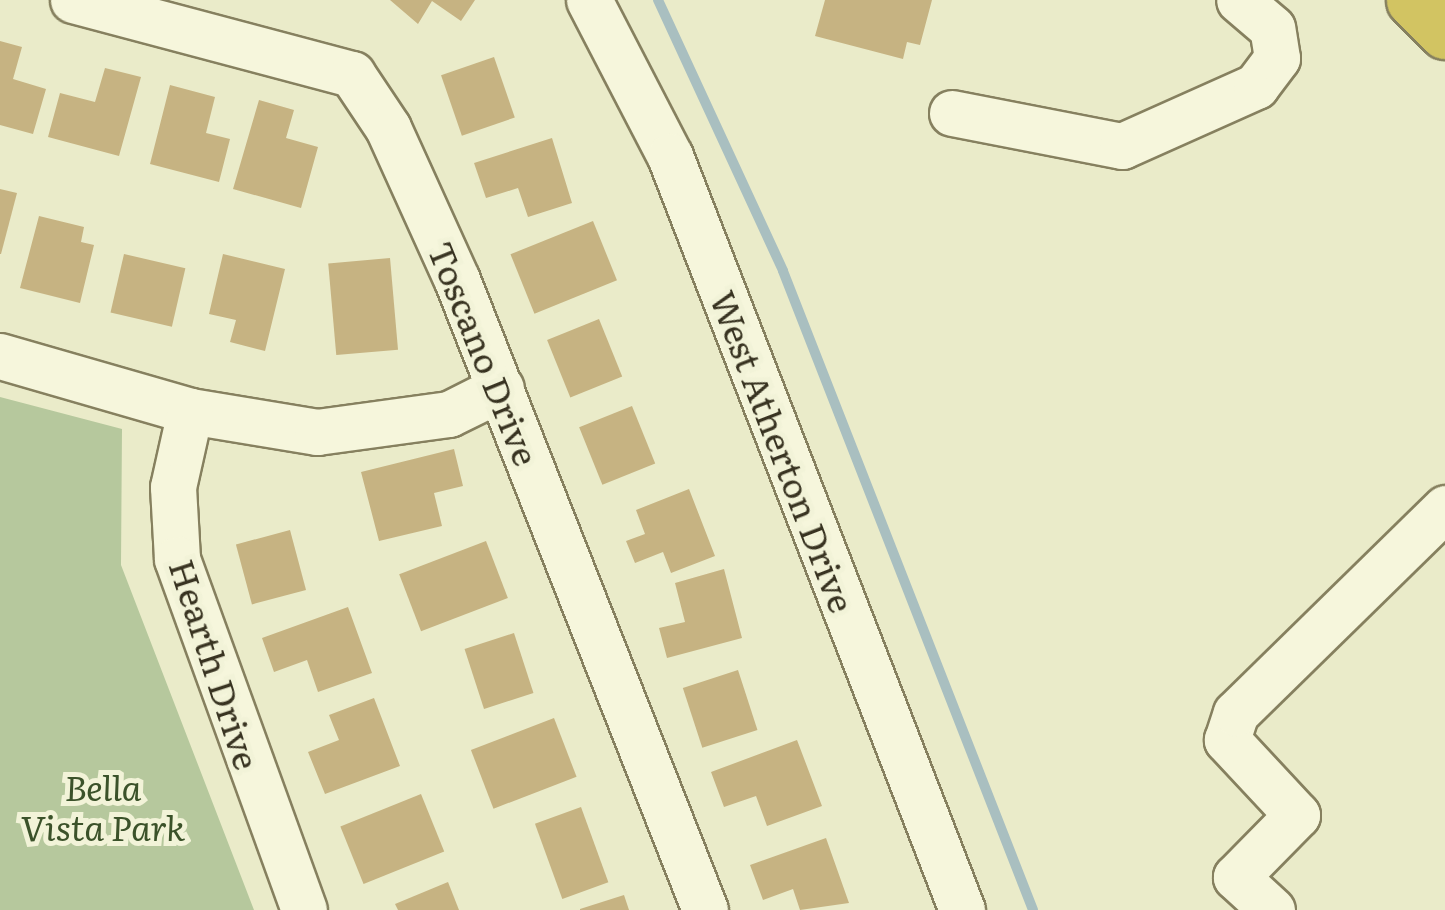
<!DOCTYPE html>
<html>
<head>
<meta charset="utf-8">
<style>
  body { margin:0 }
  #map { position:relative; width:1445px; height:910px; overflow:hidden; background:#eaebc9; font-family:Literata,serif }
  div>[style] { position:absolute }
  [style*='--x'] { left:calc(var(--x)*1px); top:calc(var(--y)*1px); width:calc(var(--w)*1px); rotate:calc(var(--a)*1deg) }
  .green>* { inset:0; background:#b6c89d }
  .stream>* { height:10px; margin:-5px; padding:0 5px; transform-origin:5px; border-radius:5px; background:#a9bfc0 }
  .building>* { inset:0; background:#c6b382; transform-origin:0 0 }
  .roads { filter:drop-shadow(2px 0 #86805f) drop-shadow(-2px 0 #86805f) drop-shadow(0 2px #86805f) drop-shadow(0 -2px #86805f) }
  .minor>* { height:45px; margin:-22.5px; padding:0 22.5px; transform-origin:22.5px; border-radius:22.5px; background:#f6f6dc }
  .highway>* { height:55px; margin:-27.5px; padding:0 27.5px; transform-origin:27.5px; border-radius:27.5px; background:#d2c462 }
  span { translate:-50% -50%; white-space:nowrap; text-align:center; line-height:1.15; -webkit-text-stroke:10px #f2f3d8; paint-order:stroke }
  .street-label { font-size:35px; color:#383321 }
  .park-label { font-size:35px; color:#3b522a; font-style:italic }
</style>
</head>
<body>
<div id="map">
  <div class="green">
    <div style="clip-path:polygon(0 397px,122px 429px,121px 565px,254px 910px,0 910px)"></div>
  </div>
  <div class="stream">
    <div style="--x:658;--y:0;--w:298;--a:65.2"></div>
    <div style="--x:783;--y:271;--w:686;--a:68.63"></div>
  </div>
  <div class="building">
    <div style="clip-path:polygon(390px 0,475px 0,461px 21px,432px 1px,418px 24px)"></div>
    <div style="clip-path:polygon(825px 0,932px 0,920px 45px,907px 42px,903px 59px,815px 36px)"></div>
    <div style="clip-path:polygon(0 41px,22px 47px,13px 79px,46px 89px,33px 134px,0 125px)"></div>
    <div style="left:494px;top:57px;width:64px;height:56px;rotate:71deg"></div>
    <div style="clip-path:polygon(105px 68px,141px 77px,119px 156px,48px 137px,60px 93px,95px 102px)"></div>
    <div style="clip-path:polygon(170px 85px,215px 97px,206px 133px,230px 139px,219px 182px,150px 164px)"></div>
    <div style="clip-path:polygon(259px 100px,294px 110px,286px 138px,318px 147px,301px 208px,233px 189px)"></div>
    <div style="clip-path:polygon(552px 138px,572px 203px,528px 217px,518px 188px,486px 198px,474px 163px)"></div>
    <div style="clip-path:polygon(0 189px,17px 193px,1px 254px,0 254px)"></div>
    <div style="clip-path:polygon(39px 216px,84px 227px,81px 242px,94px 245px,80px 303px,20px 288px)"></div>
    <div style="left:593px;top:221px;width:64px;height:89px;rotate:68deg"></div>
    <div style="left:124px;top:254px;width:63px;height:60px;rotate:13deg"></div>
    <div style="clip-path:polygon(223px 254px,285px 269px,265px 351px,230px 342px,236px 320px,209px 314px)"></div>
    <div style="left:390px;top:258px;width:92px;height:62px;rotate:85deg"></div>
    <div style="left:599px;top:319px;width:62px;height:56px;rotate:68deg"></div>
    <div style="left:632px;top:406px;width:62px;height:57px;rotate:68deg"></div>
    <div style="clip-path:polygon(454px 449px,463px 486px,434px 493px,442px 526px,379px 541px,361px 472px)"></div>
    <div style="clip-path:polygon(689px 489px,715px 556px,671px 573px,663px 552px,635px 563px,626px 541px,645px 534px,636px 510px)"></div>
    <div style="left:290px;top:530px;width:62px;height:56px;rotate:75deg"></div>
    <div style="left:486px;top:541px;width:61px;height:93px;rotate:69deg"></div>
    <div style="clip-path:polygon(724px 569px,742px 638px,667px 658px,659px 628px,685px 622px,675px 583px)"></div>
    <div style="clip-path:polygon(348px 607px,372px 673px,318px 692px,307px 660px,274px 672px,262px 638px)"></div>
    <div style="left:514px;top:633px;width:63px;height:52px;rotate:72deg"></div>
    <div style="left:738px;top:670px;width:63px;height:58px;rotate:72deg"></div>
    <div style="clip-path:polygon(374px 698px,400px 766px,325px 794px,308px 752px,339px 740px,329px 715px)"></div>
    <div style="left:554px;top:718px;width:63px;height:89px;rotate:69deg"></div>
    <div style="clip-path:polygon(797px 740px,822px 806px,767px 826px,756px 796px,724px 807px,711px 772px)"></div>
    <div style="left:421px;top:794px;width:62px;height:87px;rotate:68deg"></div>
    <div style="left:581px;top:807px;width:80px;height:49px;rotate:70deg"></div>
    <div style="clip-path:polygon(826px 838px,849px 903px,800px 910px,793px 889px,763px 900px,750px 865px)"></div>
    <div style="clip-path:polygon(448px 882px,459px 910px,398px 910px,395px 904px)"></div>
    <div style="clip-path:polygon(624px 895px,629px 910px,580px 910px,580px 909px)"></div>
  </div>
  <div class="roads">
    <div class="minor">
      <div style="--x:73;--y:0;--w:289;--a:14.9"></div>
      <div style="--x:352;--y:74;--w:65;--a:56.3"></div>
      <div style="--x:388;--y:128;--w:167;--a:65.6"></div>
      <div style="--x:457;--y:280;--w:677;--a:68.51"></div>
      <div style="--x:589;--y:0;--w:176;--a:62.6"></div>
      <div style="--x:670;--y:156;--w:809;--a:68.83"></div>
      <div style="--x:952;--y:113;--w:173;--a:11"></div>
      <div style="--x:1122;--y:146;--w:147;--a:-24.1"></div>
      <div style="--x:1256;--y:86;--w:35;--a:-53"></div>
      <div style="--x:1277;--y:58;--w:30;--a:-99"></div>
      <div style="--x:1272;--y:28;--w:43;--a:-139.7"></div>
      <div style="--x:0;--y:356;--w:198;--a:16.1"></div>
      <div style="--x:190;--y:411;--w:129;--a:9.4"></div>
      <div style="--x:317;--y:432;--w:133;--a:-7.8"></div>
      <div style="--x:449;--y:414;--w:58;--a:-26.6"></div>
      <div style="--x:190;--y:411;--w:78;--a:102.6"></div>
      <div style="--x:173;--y:487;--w:72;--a:86.8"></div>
      <div style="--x:177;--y:559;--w:373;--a:70.1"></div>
      <div style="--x:1272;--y:910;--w:49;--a:-137.5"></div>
      <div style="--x:1236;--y:877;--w:87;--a:-45.5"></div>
      <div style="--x:1297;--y:815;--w:103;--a:-133"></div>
      <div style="--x:1227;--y:740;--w:28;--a:-72"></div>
      <div style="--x:1236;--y:713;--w:293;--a:-44.4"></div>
    </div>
    <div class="highway">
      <div style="--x:1414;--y:0;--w:44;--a:45"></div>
    </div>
  </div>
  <div class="street-label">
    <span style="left:485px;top:353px;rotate:68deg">Toscano Drive</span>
    <span style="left:784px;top:451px;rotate:69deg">West Atherton Drive</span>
    <span style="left:216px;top:664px;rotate:72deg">Hearth Drive</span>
  </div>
  <div class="park-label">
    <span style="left:103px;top:806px">Bella<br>Vista Park</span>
  </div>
</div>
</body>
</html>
